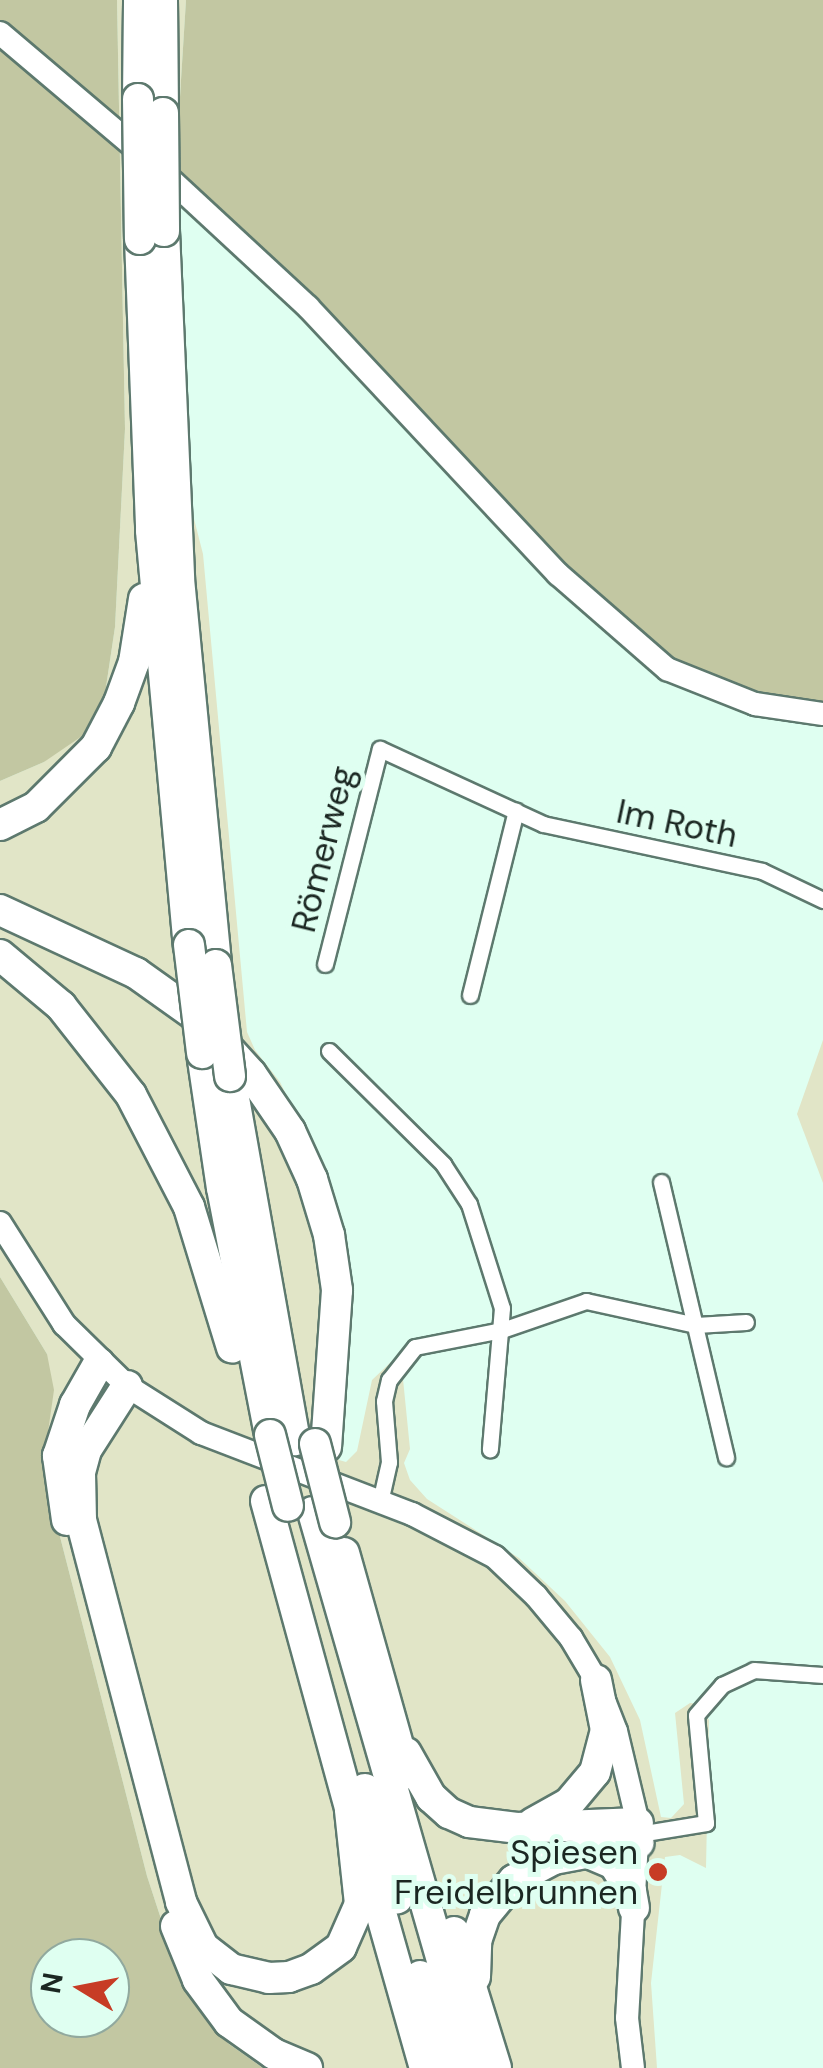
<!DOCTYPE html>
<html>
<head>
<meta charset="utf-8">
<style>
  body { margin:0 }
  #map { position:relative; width:823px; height:2068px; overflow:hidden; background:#dffff1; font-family:"DM Sans",sans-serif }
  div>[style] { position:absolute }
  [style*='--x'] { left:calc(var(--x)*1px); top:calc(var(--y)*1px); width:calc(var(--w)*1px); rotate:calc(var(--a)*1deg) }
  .green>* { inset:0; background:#e1e5c7 }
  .forest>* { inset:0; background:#c2c7a2 }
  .roads { filter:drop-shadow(2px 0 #5d796e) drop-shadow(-2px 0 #5d796e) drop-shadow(0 2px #5d796e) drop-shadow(0 -2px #5d796e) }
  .street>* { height:15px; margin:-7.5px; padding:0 7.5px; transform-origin:7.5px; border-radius:7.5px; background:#fff }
  .secondary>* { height:22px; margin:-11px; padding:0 11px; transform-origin:11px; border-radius:11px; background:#fff }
  .highway>* { height:30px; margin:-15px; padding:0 15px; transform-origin:15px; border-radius:15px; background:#fff }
  .bridges { filter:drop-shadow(2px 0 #5d796e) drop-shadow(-2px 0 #5d796e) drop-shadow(0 2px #5d796e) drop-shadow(0 -2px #5d796e) }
  .highway-bridge>* { height:30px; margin:-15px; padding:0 15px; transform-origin:15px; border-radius:15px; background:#fff }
  .dots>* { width:28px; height:28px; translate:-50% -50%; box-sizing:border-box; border:5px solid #dffff1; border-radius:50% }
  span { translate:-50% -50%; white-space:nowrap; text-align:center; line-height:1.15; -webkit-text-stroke:10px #dffff1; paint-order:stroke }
  .street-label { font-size:35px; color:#1b2722 }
  .poi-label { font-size:35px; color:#1b2722 }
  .right { translate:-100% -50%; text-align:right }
  .north { position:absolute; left:30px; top:1938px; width:100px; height:100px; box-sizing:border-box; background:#dffff1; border:2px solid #91a99e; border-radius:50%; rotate:280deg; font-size:28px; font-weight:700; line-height:40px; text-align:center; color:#1b2722 }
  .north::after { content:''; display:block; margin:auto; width:35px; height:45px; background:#c73c25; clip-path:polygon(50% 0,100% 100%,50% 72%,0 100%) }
</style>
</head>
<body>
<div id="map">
  <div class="green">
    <div style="clip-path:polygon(117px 0,186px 0,175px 177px,192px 511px,203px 554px,247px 1032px,255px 1050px,280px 1082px,315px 1154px,335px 1448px,339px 1460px,346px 1462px,357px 1451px,372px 1380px,391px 1362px,403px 1379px,410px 1449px,404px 1463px,410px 1480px,427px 1499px,519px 1558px,565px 1601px,610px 1657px,640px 1720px,661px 1817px,671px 1818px,684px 1804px,675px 1713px,690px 1703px,698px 1704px,709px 1720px,706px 1868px,680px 1855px,665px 1857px,651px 1983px,657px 2068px,263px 2068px,229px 2044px,200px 2011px,178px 1971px,147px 1876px,46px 1482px,47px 1354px,0 1277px,0 781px,44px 762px,103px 707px,115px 627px,125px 429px)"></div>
    <div style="clip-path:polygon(823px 1040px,823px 1183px,797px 1114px)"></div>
  </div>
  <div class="forest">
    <div style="clip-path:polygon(0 0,117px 0,125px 429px,115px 627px,103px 707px,85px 734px,44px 762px,0 781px)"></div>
    <div style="clip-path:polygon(186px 0,823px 0,823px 703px,755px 695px,668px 665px,570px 575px,175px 177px)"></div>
    <div style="clip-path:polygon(evenodd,0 1277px,47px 1354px,54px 1390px,45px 1453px,46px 1482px,147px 1876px,178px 1971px,200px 2011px,229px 2044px,263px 2068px,0 2068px,0 1277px,50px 1958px,110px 1958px,110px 2018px,50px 2018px,50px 1958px)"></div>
  </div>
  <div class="roads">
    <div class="street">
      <div style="--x:325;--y:964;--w:222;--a:-75.7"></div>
      <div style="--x:380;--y:749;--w:179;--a:24.7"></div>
      <div style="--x:543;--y:824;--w:224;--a:12.1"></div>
      <div style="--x:762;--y:871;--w:68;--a:25.4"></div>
      <div style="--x:470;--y:995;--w:190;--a:-76"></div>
      <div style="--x:329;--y:1051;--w:161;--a:44.7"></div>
      <div style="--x:443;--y:1164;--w:48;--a:57"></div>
      <div style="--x:469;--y:1204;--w:109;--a:72.4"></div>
      <div style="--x:502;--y:1308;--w:142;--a:94.9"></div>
      <div style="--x:661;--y:1182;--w:283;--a:76.7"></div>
      <div style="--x:380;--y:1502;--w:41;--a:-77.3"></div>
      <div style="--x:389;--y:1462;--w:61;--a:-94.7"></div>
      <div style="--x:384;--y:1401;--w:22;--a:-77"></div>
      <div style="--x:389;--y:1380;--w:42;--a:-51.8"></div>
      <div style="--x:415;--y:1347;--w:89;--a:-11.1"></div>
      <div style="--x:502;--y:1330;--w:89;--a:-19"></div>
      <div style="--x:586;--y:1301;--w:113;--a:12.3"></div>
      <div style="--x:696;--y:1325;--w:50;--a:-3.4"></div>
      <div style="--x:639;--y:1834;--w:68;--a:-9.3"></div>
      <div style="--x:706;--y:1823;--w:108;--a:-95.3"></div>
      <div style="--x:696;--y:1715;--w:40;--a:-49"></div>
      <div style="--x:722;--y:1685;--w:35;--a:-25"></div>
      <div style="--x:754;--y:1670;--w:69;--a:4.1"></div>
    </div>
    <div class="secondary">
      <div style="--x:0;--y:33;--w:192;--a:40.3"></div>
      <div style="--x:146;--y:157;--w:221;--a:42.8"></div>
      <div style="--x:308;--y:307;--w:366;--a:46.9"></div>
      <div style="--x:558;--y:574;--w:145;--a:41.1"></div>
      <div style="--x:667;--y:669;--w:95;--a:21.7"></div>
      <div style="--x:755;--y:704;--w:69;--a:8.4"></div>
      <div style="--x:0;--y:1223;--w:120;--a:57.6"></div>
      <div style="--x:64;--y:1324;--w:88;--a:44.5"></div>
      <div style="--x:127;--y:1386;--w:88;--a:32.4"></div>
      <div style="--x:201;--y:1433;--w:226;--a:21"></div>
      <div style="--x:412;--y:1514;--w:93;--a:27.4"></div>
      <div style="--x:495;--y:1557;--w:57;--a:43.6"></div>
      <div style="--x:536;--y:1596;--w:55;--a:50.2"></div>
      <div style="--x:571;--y:1638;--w:49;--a:59.2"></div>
      <div style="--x:596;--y:1680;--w:55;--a:68.6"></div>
      <div style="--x:616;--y:1731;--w:95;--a:76.6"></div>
      <div style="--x:638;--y:1823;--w:195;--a:93.2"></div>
      <div style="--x:627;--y:2018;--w:50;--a:83.2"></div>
    </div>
    <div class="highway">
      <div style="--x:162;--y:0;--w:113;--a:89.5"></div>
      <div style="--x:138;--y:99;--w:99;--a:-89.4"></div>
      <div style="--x:164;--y:231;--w:348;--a:87.5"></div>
      <div style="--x:179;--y:579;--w:388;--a:84.5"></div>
      <div style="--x:140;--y:239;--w:292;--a:87.8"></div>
      <div style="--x:151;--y:531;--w:416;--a:84.8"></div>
      <div style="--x:0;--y:825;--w:40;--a:-26.6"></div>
      <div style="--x:36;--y:807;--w:85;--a:-45"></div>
      <div style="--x:96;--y:747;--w:50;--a:-62.4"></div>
      <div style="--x:119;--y:703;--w:44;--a:-69.9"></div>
      <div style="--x:134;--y:662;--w:64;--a:-81"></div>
      <div style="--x:0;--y:910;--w:150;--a:24.9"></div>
      <div style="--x:136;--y:973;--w:81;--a:35.5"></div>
      <div style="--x:202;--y:1020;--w:73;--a:47.8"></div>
      <div style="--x:251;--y:1074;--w:69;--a:55.6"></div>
      <div style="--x:290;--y:1131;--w:53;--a:65.4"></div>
      <div style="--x:312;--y:1179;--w:59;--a:73.1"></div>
      <div style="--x:329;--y:1235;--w:56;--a:81.7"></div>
      <div style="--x:337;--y:1290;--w:157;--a:94"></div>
      <div style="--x:0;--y:955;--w:80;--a:39.9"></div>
      <div style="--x:61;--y:1006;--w:113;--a:51.8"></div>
      <div style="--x:131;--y:1095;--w:126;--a:62.6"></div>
      <div style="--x:189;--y:1207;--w:147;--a:73"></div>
      <div style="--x:202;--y:1053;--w:136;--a:81.6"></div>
      <div style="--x:222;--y:1188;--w:252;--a:79"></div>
      <div style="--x:230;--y:1076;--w:370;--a:79.9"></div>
      <div style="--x:127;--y:1386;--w:76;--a:122.6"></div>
      <div style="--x:86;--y:1450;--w:24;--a:105"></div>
      <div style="--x:80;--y:1473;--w:47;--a:88.8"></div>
      <div style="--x:81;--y:1520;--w:395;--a:75.3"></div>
      <div style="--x:181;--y:1902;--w:50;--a:63.9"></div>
      <div style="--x:203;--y:1947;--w:36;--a:38"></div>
      <div style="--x:231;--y:1969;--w:39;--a:13"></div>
      <div style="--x:269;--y:1978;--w:20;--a:-3"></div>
      <div style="--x:289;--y:1977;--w:23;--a:-20"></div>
      <div style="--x:311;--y:1969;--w:37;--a:-36"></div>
      <div style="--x:341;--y:1947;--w:47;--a:-66.2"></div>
      <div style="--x:360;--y:1904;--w:95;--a:-96.1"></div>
      <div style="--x:266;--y:1501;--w:337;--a:74.7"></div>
      <div style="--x:313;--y:1512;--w:579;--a:73.95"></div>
      <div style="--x:67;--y:1520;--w:65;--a:-98"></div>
      <div style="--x:58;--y:1456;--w:54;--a:-71.6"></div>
      <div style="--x:75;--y:1405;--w:48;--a:-60.3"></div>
      <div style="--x:344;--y:1553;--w:229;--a:74.3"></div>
      <div style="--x:406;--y:1753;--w:51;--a:60.4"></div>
      <div style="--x:431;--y:1797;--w:24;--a:42"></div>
      <div style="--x:449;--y:1813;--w:22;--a:24"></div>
      <div style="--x:469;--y:1822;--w:48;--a:7.1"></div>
      <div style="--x:517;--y:1828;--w:121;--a:-2.4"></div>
      <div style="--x:365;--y:1789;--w:114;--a:73.6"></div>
      <div style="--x:533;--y:1823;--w:41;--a:-29.1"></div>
      <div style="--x:569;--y:1803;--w:40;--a:-50"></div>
      <div style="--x:595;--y:1772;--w:43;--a:-75.3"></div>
      <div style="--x:606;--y:1730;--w:51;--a:-101.3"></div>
      <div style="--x:586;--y:1852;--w:30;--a:23"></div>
      <div style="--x:614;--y:1864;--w:32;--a:58"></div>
      <div style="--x:631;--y:1891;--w:17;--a:80"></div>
      <div style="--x:370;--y:1874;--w:202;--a:74.2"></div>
      <div style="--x:176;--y:1926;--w:58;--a:67.8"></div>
      <div style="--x:198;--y:1980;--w:52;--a:53.6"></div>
      <div style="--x:229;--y:2022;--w:55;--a:35.4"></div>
      <div style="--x:274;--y:2054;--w:36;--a:23"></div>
      <div style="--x:454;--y:1932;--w:142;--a:72.8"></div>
      <div style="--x:420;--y:1976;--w:96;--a:73.1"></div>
      <div style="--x:475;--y:1977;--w:36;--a:-88"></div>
      <div style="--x:476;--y:1941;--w:28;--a:-71"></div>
      <div style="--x:485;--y:1915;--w:45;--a:-50.4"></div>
      <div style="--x:514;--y:1880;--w:45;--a:-27.7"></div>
      <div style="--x:554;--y:1859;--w:86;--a:-10.7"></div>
    </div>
  </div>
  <div class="bridges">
    <div class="highway-bridge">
      <div style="--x:138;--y:99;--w:140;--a:89.2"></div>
      <div style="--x:163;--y:113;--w:118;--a:89.5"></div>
      <div style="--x:189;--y:945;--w:109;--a:83.1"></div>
      <div style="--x:216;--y:965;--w:112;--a:82.8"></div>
      <div style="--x:270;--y:1435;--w:73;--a:75.8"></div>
      <div style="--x:315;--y:1444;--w:81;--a:75.6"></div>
    </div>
  </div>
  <div class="dots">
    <div style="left:658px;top:1872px;background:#c73c25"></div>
  </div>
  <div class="street-label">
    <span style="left:677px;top:823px;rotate:12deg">Im Roth</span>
    <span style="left:323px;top:849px;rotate:-76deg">Römerweg</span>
  </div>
  <div class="poi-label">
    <span class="right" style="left:638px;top:1872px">Spiesen<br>Freidelbrunnen</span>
  </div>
  <div class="north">N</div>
</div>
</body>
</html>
